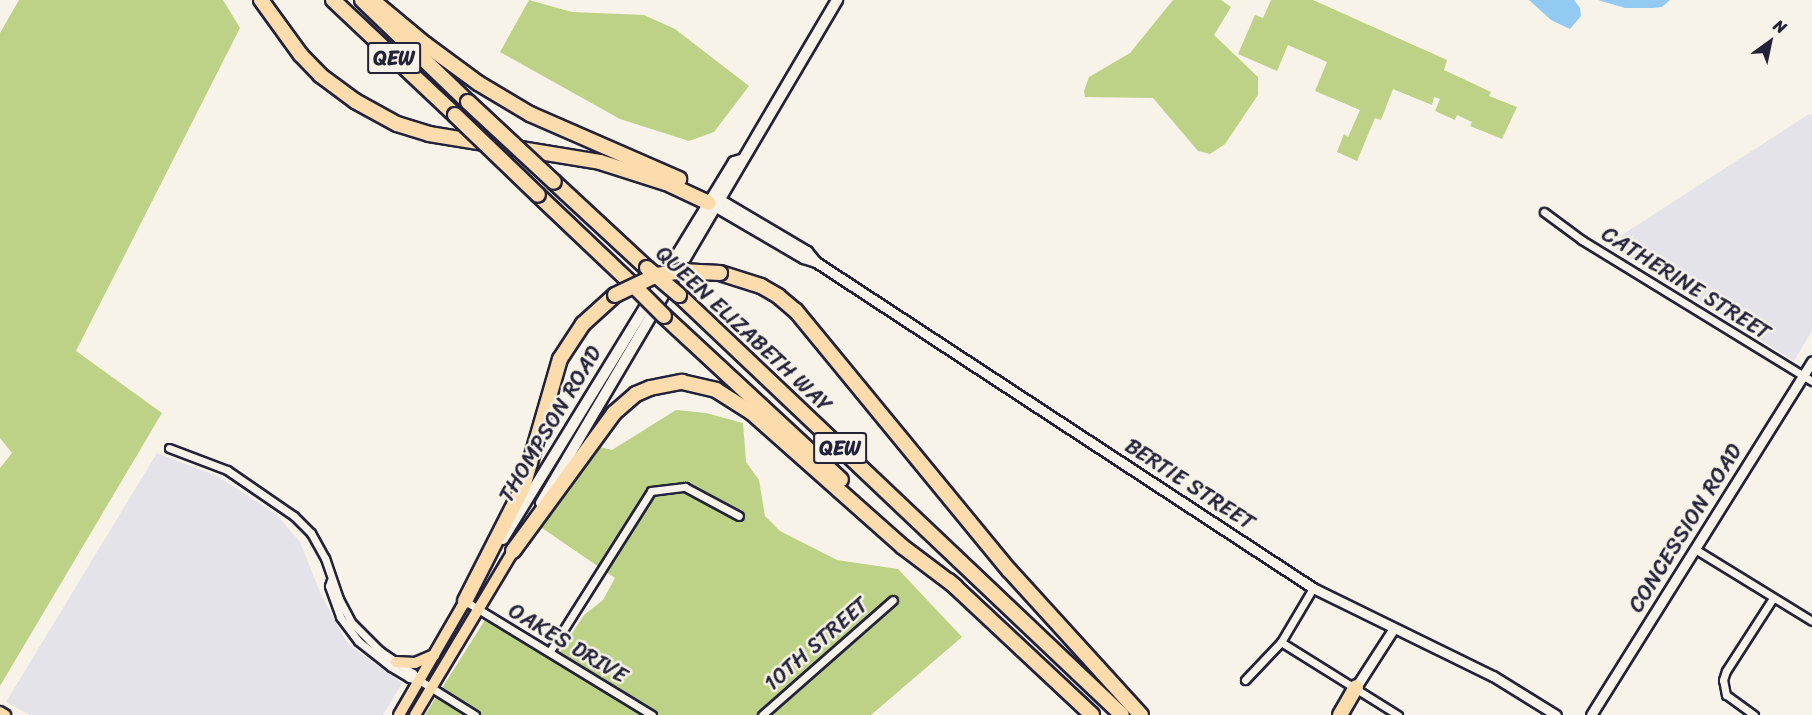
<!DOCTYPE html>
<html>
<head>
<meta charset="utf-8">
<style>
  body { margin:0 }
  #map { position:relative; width:1812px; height:715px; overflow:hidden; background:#f7f3e8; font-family:Sriracha,sans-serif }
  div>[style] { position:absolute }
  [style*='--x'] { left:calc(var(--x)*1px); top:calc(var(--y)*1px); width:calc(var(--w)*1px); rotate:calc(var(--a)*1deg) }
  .built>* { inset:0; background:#e4e3ea }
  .green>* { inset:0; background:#bed287 }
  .water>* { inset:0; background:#92caf1 }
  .roads { filter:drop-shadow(2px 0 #22223b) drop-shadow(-2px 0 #22223b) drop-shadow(0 2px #22223b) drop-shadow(0 -2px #22223b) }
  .minor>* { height:7px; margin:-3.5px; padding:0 3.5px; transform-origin:3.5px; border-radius:3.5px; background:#f7f3e8 }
  .tertiary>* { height:9px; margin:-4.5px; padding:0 4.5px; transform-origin:4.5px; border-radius:4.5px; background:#f7f3e8 }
  .secondary>* { height:10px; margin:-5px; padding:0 5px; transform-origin:5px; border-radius:5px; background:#f7f3e8 }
  .primary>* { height:10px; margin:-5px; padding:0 5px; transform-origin:5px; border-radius:5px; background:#fcdcac }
  .motorway>* { height:14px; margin:-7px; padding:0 7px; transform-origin:7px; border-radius:7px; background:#fcdcac }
  .bridges { filter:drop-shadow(2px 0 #22223b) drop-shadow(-2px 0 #22223b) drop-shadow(0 2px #22223b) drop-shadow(0 -2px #22223b) }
  .motorway-bridge>* { height:14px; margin:-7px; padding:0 7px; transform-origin:7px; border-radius:7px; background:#fcdcac }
  span { translate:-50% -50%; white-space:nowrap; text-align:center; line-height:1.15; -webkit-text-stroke:5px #f7f3e8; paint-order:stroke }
  .shield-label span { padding:2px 4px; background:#f7f3e8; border:2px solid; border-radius:4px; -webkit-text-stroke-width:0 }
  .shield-label { font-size:21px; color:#22223b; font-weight:700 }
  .street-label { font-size:22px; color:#22223b }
  .north { position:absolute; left:1740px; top:12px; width:60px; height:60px; -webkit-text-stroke:4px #f7f3e8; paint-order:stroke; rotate:33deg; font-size:16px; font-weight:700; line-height:24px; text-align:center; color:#22223b }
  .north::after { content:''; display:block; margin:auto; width:21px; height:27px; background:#22223b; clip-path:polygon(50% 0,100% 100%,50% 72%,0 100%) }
</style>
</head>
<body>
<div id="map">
  <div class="built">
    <div style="clip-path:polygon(1809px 114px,1812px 116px,1812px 331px,1794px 361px,1608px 244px)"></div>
    <div style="clip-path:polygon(157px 453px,217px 476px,277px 515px,300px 542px,322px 597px,348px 644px,402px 683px,383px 715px,30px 715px,6px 702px)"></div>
  </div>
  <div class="green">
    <div style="clip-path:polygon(19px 0,223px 0,240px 28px,76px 351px,162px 413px,0 686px,0 468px,12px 453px,0 438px,0 33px)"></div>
    <div style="clip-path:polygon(529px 0,572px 12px,644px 15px,675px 29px,749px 86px,714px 132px,689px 141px,620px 119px,500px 52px)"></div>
    <div style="clip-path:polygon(1173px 0,1221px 0,1231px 7px,1214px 35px,1258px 77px,1258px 95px,1225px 144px,1210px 154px,1198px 151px,1153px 98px,1085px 97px,1084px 91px,1089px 77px,1130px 53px)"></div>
    <div style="clip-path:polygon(1271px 0,1313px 0,1447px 60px,1444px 70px,1491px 92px,1489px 96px,1517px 107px,1502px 139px,1470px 126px,1472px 122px,1457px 115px,1455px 120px,1435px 111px,1440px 99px,1434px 97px,1432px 105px,1393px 89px,1381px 120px,1375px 118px,1357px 161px,1337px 152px,1344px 134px,1348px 137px,1360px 110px,1315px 91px,1327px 62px,1288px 45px,1277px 71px,1238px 54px,1255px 15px,1263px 18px)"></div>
    <div style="clip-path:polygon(676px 410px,706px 413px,743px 423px,746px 462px,759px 480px,765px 516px,780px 531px,837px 560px,898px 569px,962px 637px,871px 715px,425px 715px,485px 620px,554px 661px,584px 615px,603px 600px,615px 578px,542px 528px,590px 456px,600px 447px,612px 450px)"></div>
  </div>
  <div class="water">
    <div style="clip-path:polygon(1529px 0,1574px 0,1580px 8px,1581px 16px,1570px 29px,1551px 20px)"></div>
    <div style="clip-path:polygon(1598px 0,1670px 0,1662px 7px,1653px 8px,1625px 8px)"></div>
  </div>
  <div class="roads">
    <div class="minor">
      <div style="--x:1544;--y:212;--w:47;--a:36.4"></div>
      <div style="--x:1582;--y:240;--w:270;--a:31.5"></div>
      <div style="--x:169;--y:448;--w:62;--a:20.8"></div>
      <div style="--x:227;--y:470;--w:81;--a:34.5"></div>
      <div style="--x:294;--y:516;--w:24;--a:45"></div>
      <div style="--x:311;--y:533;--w:29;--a:61"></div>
      <div style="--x:325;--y:558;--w:43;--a:71.1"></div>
      <div style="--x:339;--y:599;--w:27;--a:62"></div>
      <div style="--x:352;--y:623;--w:40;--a:45"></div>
      <div style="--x:380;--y:651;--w:40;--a:34"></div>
      <div style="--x:413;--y:673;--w:9;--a:49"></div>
      <div style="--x:1695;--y:549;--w:137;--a:31.6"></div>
      <div style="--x:331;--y:580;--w:6;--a:108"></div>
      <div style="--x:329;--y:586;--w:33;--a:70"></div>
      <div style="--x:340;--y:617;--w:30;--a:53"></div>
      <div style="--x:358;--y:641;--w:42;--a:38.2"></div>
      <div style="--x:391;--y:667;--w:21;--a:31"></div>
      <div style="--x:409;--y:678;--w:10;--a:11"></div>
      <div style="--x:419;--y:680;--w:66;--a:32"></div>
      <div style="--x:465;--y:601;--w:219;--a:31.4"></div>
      <div style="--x:1281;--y:642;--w:138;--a:32"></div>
      <div style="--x:550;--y:651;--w:189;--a:-57.7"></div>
      <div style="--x:651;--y:491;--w:34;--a:-7"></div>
      <div style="--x:685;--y:487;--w:61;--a:28.2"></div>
      <div style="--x:1245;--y:680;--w:52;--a:-46.5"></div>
      <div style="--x:1281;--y:642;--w:63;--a:-59.3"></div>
      <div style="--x:762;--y:715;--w:174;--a:-41.3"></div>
      <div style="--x:1754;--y:715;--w:34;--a:-144"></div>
      <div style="--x:1726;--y:695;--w:15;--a:-101"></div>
      <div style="--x:1723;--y:680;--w:9;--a:-72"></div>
      <div style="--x:1726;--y:671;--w:87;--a:-57.2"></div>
    </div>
    <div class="tertiary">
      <div style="--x:716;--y:197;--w:106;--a:30.7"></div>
      <div style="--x:807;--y:251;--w:14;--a:51"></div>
      <div style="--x:711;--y:204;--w:107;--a:30.4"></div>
      <div style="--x:803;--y:258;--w:14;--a:17"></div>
      <div style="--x:816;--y:262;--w:594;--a:33.26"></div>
      <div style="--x:1313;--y:588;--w:200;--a:26.1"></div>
      <div style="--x:1493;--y:676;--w:74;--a:31.8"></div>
      <div style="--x:1356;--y:687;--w:70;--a:-57.2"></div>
      <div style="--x:1591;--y:715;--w:417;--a:-58"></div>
    </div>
    <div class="secondary">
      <div style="--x:541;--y:503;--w:584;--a:-59.52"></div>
      <div style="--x:503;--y:539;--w:442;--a:-58.5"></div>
      <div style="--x:734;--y:162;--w:7;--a:-16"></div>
    </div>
    <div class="primary">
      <div style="--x:396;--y:662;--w:19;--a:3"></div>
      <div style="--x:415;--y:663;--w:21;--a:-23"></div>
      <div style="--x:0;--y:712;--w:6;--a:31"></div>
      <div style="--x:399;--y:715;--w:132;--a:-59.9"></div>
      <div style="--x:415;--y:715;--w:191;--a:-59.1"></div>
    </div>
    <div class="motorway">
      <div style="--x:261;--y:0;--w:68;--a:54"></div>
      <div style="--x:301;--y:55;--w:28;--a:46"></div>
      <div style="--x:320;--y:75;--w:44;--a:36.6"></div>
      <div style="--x:355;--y:101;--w:48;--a:28.7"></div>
      <div style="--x:397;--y:124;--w:34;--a:17"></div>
      <div style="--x:429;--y:134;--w:173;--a:9.3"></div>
      <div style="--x:600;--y:162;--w:69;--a:17.7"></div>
      <div style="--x:666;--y:183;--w:47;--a:24.9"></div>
      <div style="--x:333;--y:0;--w:168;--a:43.3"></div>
      <div style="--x:362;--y:0;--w:147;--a:43.9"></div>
      <div style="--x:372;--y:0;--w:69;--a:39.7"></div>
      <div style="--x:425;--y:44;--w:66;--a:36.3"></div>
      <div style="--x:478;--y:83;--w:61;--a:30.8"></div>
      <div style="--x:530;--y:114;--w:163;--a:23.6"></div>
      <div style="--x:554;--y:182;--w:127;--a:42.8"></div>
      <div style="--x:538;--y:195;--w:134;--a:43.5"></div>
      <div style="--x:720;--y:273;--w:43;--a:17.6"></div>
      <div style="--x:761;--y:286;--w:20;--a:30"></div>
      <div style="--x:778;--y:296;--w:23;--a:40"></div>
      <div style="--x:796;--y:311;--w:335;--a:50.6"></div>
      <div style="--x:1009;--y:570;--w:196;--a:47.7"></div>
      <div style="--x:679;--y:295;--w:610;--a:43.47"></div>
      <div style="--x:664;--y:316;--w:241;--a:42.8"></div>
      <div style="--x:513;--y:551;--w:171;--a:-53.8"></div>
      <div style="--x:614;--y:413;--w:29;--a:-41"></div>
      <div style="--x:636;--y:394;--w:15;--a:-23"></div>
      <div style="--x:650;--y:388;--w:33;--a:-11"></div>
      <div style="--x:682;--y:382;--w:35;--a:13"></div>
      <div style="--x:716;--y:390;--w:43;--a:32.6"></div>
      <div style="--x:752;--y:413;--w:202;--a:41.6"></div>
      <div style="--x:903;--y:547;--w:66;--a:37"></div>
      <div style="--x:949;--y:581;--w:196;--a:43.1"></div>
      <div style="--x:465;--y:601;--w:128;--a:-63"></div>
      <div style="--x:523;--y:487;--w:133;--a:-73.9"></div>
      <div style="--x:560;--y:359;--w:42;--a:-56.7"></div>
      <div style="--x:583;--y:324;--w:43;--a:-42.2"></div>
      <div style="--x:1340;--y:715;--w:32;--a:-60"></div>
    </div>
  </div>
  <div class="bridges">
    <div class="motorway-bridge">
      <div style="--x:468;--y:102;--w:117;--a:42.9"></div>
      <div style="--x:455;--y:115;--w:115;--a:43.9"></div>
      <div style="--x:647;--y:268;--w:42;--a:40.2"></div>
      <div style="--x:635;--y:287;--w:41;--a:45"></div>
      <div style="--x:615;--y:295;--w:47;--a:-25.5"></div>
      <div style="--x:657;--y:275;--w:24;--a:-9"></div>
      <div style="--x:681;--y:271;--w:39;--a:3"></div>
    </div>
  </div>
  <div class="shield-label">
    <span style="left:394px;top:58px">QEW</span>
    <span style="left:840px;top:448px">QEW</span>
  </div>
  <div class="street-label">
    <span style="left:1686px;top:283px;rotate:32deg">CATHERINE STREET</span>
    <span style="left:744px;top:329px;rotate:43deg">QUEEN ELIZABETH WAY</span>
    <span style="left:550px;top:424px;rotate:-59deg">THOMPSON ROAD</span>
    <span style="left:1190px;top:484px;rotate:33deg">BERTIE STREET</span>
    <span style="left:1685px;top:528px;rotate:-58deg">CONCESSION ROAD</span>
    <span style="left:568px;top:643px;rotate:31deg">OAKES DRIVE</span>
    <span style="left:816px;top:644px;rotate:-41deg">10TH STREET</span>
  </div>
  <div class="north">N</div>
</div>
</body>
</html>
